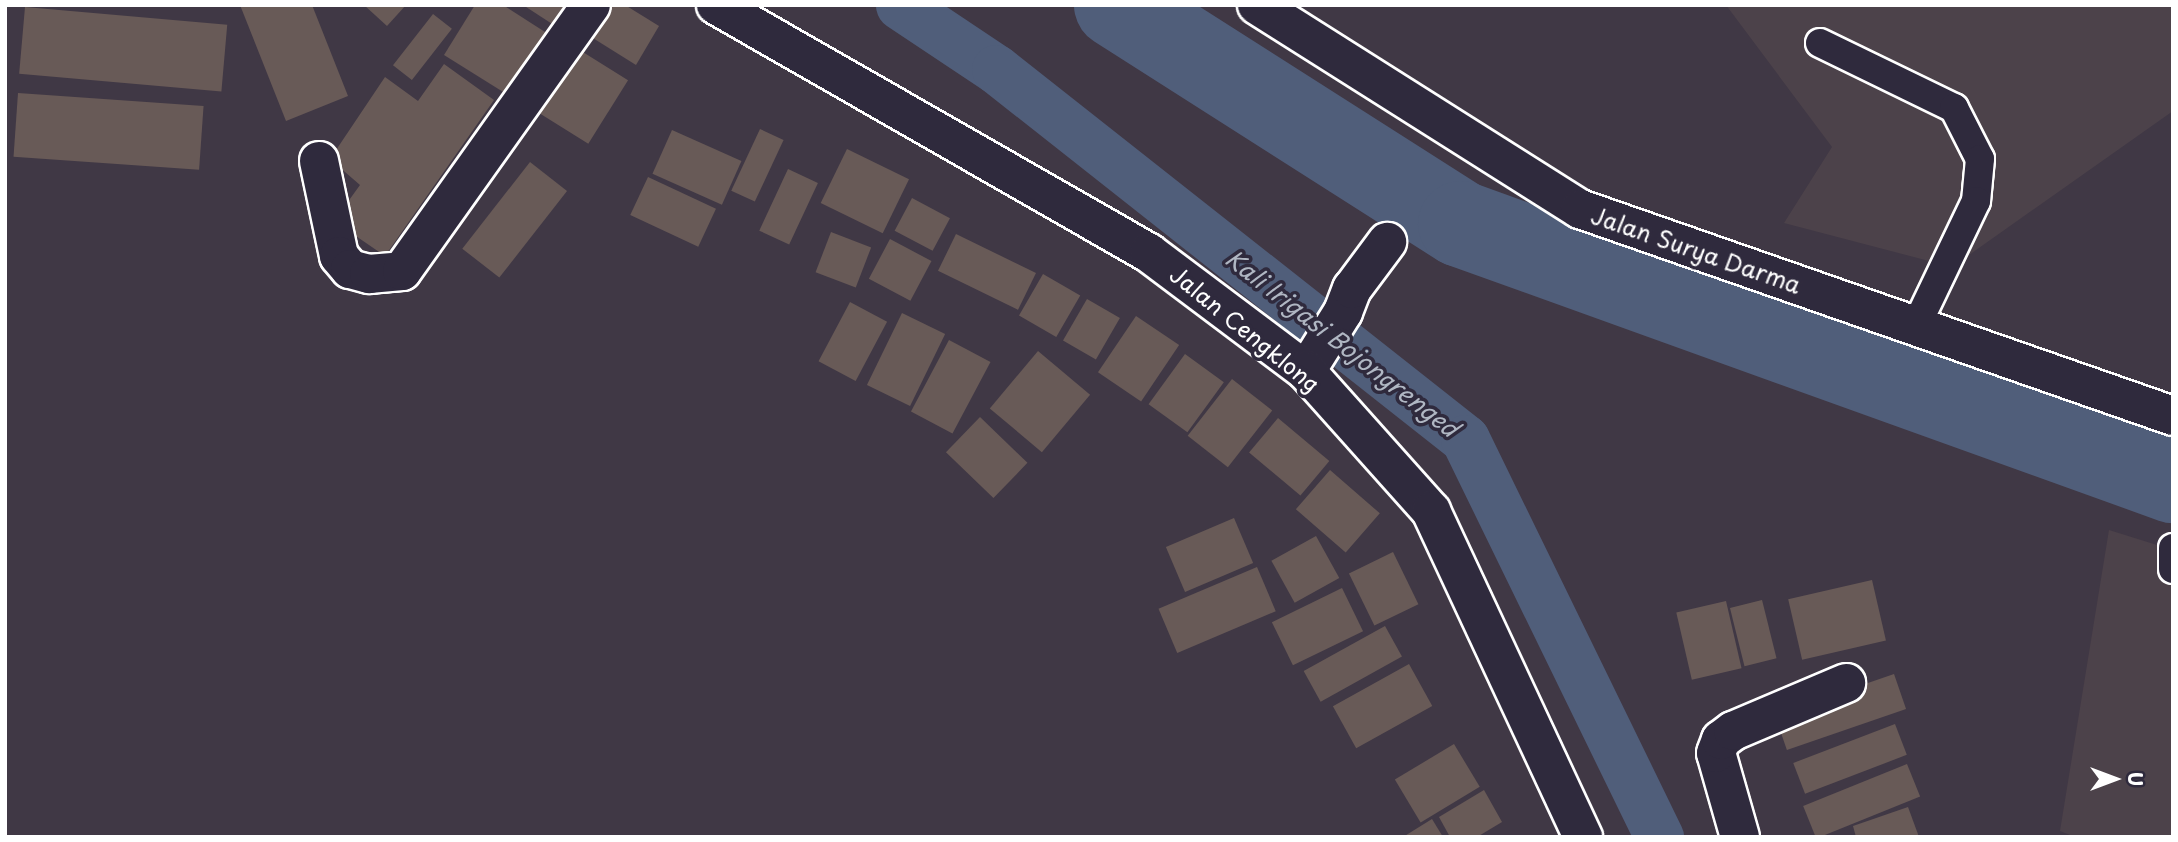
<!DOCTYPE html>
<html>
<head>
<meta charset="utf-8">
<style>
  body { margin:0 }
  #map { position:relative; width:2178px; height:842px; overflow:hidden; background:#403845; font-family:"Playpen Sans",sans-serif }
  div>[style] { position:absolute }
  [style*='--x'] { left:calc(var(--x)*1px); top:calc(var(--y)*1px); width:calc(var(--w)*1px); rotate:calc(var(--a)*1deg) }
  .built>* { inset:0; background:#4c424a }
  .canal>* { height:49px; margin:-24.5px; padding:0 24.5px; transform-origin:24.5px; border-radius:24.5px; background:#505e7a }
  .river>* { height:86px; margin:-43px; padding:0 43px; transform-origin:43px; border-radius:43px; background:#505e7a }
  .building>* { inset:0; background:#685a57; transform-origin:0 0 }
  .roads { filter:drop-shadow(2px 0 #fff) drop-shadow(-2px 0 #fff) drop-shadow(0 2px #fff) drop-shadow(0 -2px #fff) }
  .service>* { height:28px; margin:-14px; padding:0 14px; transform-origin:14px; border-radius:14px; background:#2f2a3d }
  .minor>* { height:38px; margin:-19px; padding:0 19px; transform-origin:19px; border-radius:19px; background:#2f2a3d }
  .secondary>* { height:38px; margin:-19px; padding:0 19px; transform-origin:19px; border-radius:19px; background:#2f2a3d }
  .primary>* { height:38px; margin:-19px; padding:0 19px; transform-origin:19px; border-radius:19px; background:#2f2a3d }
  span { translate:-50% -50%; white-space:nowrap; text-align:center; line-height:1.15; -webkit-text-stroke:7px #2f2a3d; paint-order:stroke }
  .street-label { font-size:23px; color:#fff }
  .water-label { font-size:24px; color:#b0b7c3; font-style:italic }
  .frame { position:absolute; inset:0; border:7px solid #fff; pointer-events:none }
  .north { position:absolute; left:2080px; top:744px; width:70px; height:70px; -webkit-text-stroke:5px #2f2a3d; paint-order:stroke; rotate:90deg; font-size:19px; font-weight:700; line-height:28px; text-align:center; color:#fff }
  .north::after { content:''; display:block; margin:auto; width:24px; height:32px; background:#fff; clip-path:polygon(50% 0,100% 100%,50% 72%,0 100%) }
</style>
</head>
<body>
<div id="map">
  <div class="built">
    <div style="clip-path:polygon(1726px 5px,2173px 5px,2173px 111px,1952px 267px,1784px 223px,1832px 147px)"></div>
    <div style="clip-path:polygon(2109px 530px,2173px 550px,2173px 837px,2075px 837px,2060px 831px)"></div>
  </div>
  <div class="canal">
    <div style="--x:900;--y:5;--w:115;--a:33.7"></div>
    <div style="--x:996;--y:69;--w:597;--a:38.27"></div>
    <div style="--x:1465;--y:439;--w:443;--a:64"></div>
  </div>
  <div class="river">
    <div style="--x:1117;--y:5;--w:408;--a:32.5"></div>
    <div style="--x:1461;--y:224;--w:757;--a:19.78"></div>
  </div>
  <div class="building">
    <div style="clip-path:polygon(240px 5px,312px 5px,348px 96px,286px 121px)"></div>
    <div style="clip-path:polygon(364px 5px,406px 5px,387px 26px)"></div>
    <div style="clip-path:polygon(475px 5px,503px 5px,556px 39px,516px 100px,444px 55px)"></div>
    <div style="clip-path:polygon(523px 5px,580px 5px,563px 31px)"></div>
    <div style="clip-path:polygon(605px 5px,625px 5px,659px 26px,636px 65px,588px 35px)"></div>
    <div style="left:25px;top:7px;width:203px;height:67px;rotate:5deg"></div>
    <div style="left:433px;top:14px;width:24px;height:65px;rotate:38deg"></div>
    <div style="left:578px;top:49px;width:59px;height:75px;rotate:32deg"></div>
    <div style="clip-path:polygon(444px 64px,494px 100px,385px 256px,334px 221px,360px 185px,330px 159px,385px 77px,418px 101px)"></div>
    <div style="left:18px;top:93px;width:186px;height:64px;rotate:4deg"></div>
    <div style="left:760px;top:129px;width:26px;height:68px;rotate:25deg"></div>
    <div style="left:672px;top:130px;width:76px;height:48px;rotate:24deg"></div>
    <div style="left:847px;top:149px;width:69px;height:60px;rotate:26deg"></div>
    <div style="left:530px;top:162px;width:47px;height:110px;rotate:38deg"></div>
    <div style="left:788px;top:169px;width:33px;height:68px;rotate:25deg"></div>
    <div style="left:648px;top:177px;width:75px;height:42px;rotate:25deg"></div>
    <div style="left:912px;top:198px;width:43px;height:37px;rotate:28deg"></div>
    <div style="left:831px;top:232px;width:43px;height:43px;rotate:21deg"></div>
    <div style="left:956px;top:234px;width:89px;height:41px;rotate:26deg"></div>
    <div style="left:890px;top:239px;width:47px;height:45px;rotate:28deg"></div>
    <div style="left:1043px;top:274px;width:43px;height:48px;rotate:30deg"></div>
    <div style="left:1087px;top:299px;width:38px;height:48px;rotate:30deg"></div>
    <div style="left:850px;top:302px;width:42px;height:67px;rotate:28deg"></div>
    <div style="left:902px;top:313px;width:48px;height:80px;rotate:26deg"></div>
    <div style="left:1136px;top:316px;width:52px;height:68px;rotate:34deg"></div>
    <div style="left:949px;top:340px;width:47px;height:81px;rotate:28deg"></div>
    <div style="left:1038px;top:351px;width:68px;height:75px;rotate:40deg"></div>
    <div style="left:1185px;top:354px;width:48px;height:62px;rotate:36deg"></div>
    <div style="left:1232px;top:379px;width:51px;height:72px;rotate:38deg"></div>
    <div style="left:980px;top:417px;width:66px;height:49px;rotate:44deg"></div>
    <div style="left:1278px;top:418px;width:67px;height:45px;rotate:40deg"></div>
    <div style="left:1330px;top:470px;width:66px;height:52px;rotate:41deg"></div>
    <div style="left:1234px;top:518px;width:49px;height:74px;rotate:67deg"></div>
    <div style="left:1316px;top:536px;width:48px;height:51px;rotate:61deg"></div>
    <div style="left:1393px;top:552px;width:58px;height:49px;rotate:64deg"></div>
    <div style="left:1257px;top:567px;width:48px;height:107px;rotate:67deg"></div>
    <div style="left:1872px;top:580px;width:62px;height:86px;rotate:77deg"></div>
    <div style="left:1342px;top:588px;width:48px;height:78px;rotate:64deg"></div>
    <div style="left:1762px;top:600px;width:60px;height:33px;rotate:76deg"></div>
    <div style="left:1726px;top:601px;width:69px;height:51px;rotate:77deg"></div>
    <div style="left:1385px;top:626px;width:35px;height:93px;rotate:61deg"></div>
    <div style="left:1409px;top:664px;width:48px;height:87px;rotate:61deg"></div>
    <div style="left:1894px;top:674px;width:37px;height:126px;rotate:71deg"></div>
    <div style="left:1895px;top:724px;width:33px;height:109px;rotate:69deg"></div>
    <div style="left:1454px;top:744px;width:50px;height:69px;rotate:59deg"></div>
    <div style="left:1907px;top:764px;width:35px;height:112px;rotate:68deg"></div>
    <div style="clip-path:polygon(1484px 790px,1502px 822px,1477px 837px,1450px 837px,1439px 817px)"></div>
    <div style="clip-path:polygon(1908px 807px,1919px 837px,1856px 837px,1853px 826px)"></div>
    <div style="clip-path:polygon(1432px 819px,1443px 837px,1403px 837px)"></div>
  </div>
  <div class="roads">
    <div class="service">
      <div style="--x:1820;--y:43;--w:149;--a:25.9"></div>
      <div style="--x:1954;--y:108;--w:57;--a:63"></div>
      <div style="--x:1980;--y:159;--w:42;--a:95.4"></div>
      <div style="--x:1976;--y:201;--w:139;--a:115.6"></div>
      <div style="--x:2173;--y:548;--w:21;--a:90"></div>
    </div>
    <div class="minor">
      <div style="--x:319;--y:161;--w:97;--a:78.1"></div>
      <div style="--x:339;--y:256;--w:17;--a:50"></div>
      <div style="--x:350;--y:269;--w:20;--a:15"></div>
      <div style="--x:369;--y:274;--w:33;--a:-5"></div>
      <div style="--x:402;--y:271;--w:326;--a:-54.6"></div>
      <div style="--x:1306;--y:371;--w:70;--a:-57.9"></div>
      <div style="--x:1343;--y:312;--w:25;--a:-69"></div>
      <div style="--x:1352;--y:289;--w:59;--a:-53.3"></div>
      <div style="--x:1740;--y:837;--w:87;--a:-105.9"></div>
      <div style="--x:1716;--y:753;--w:14;--a:-69"></div>
      <div style="--x:1721;--y:740;--w:15;--a:-37"></div>
      <div style="--x:1733;--y:731;--w:123;--a:-23"></div>
    </div>
    <div class="secondary">
      <div style="--x:716;--y:5;--w:499;--a:29.8"></div>
      <div style="--x:1149;--y:253;--w:196;--a:36.9"></div>
      <div style="--x:1306;--y:371;--w:188;--a:48.2"></div>
      <div style="--x:1431;--y:511;--w:360;--a:65"></div>
    </div>
    <div class="primary">
      <div style="--x:1257;--y:5;--w:382;--a:32.3"></div>
      <div style="--x:1580;--y:209;--w:628;--a:19.24"></div>
    </div>
  </div>
  <div class="street-label">
    <span style="left:1696px;top:250px;rotate:19deg">Jalan Surya Darma</span>
    <span style="left:1245px;top:329px;rotate:39deg">Jalan Cengklong</span>
  </div>
  <div class="water-label">
    <span style="left:1342px;top:343px;rotate:38deg">Kali Irigasi Bojongrenged</span>
  </div>
  <div class="frame"></div>
  <div class="north">U</div>
</div>
</body>
</html>
